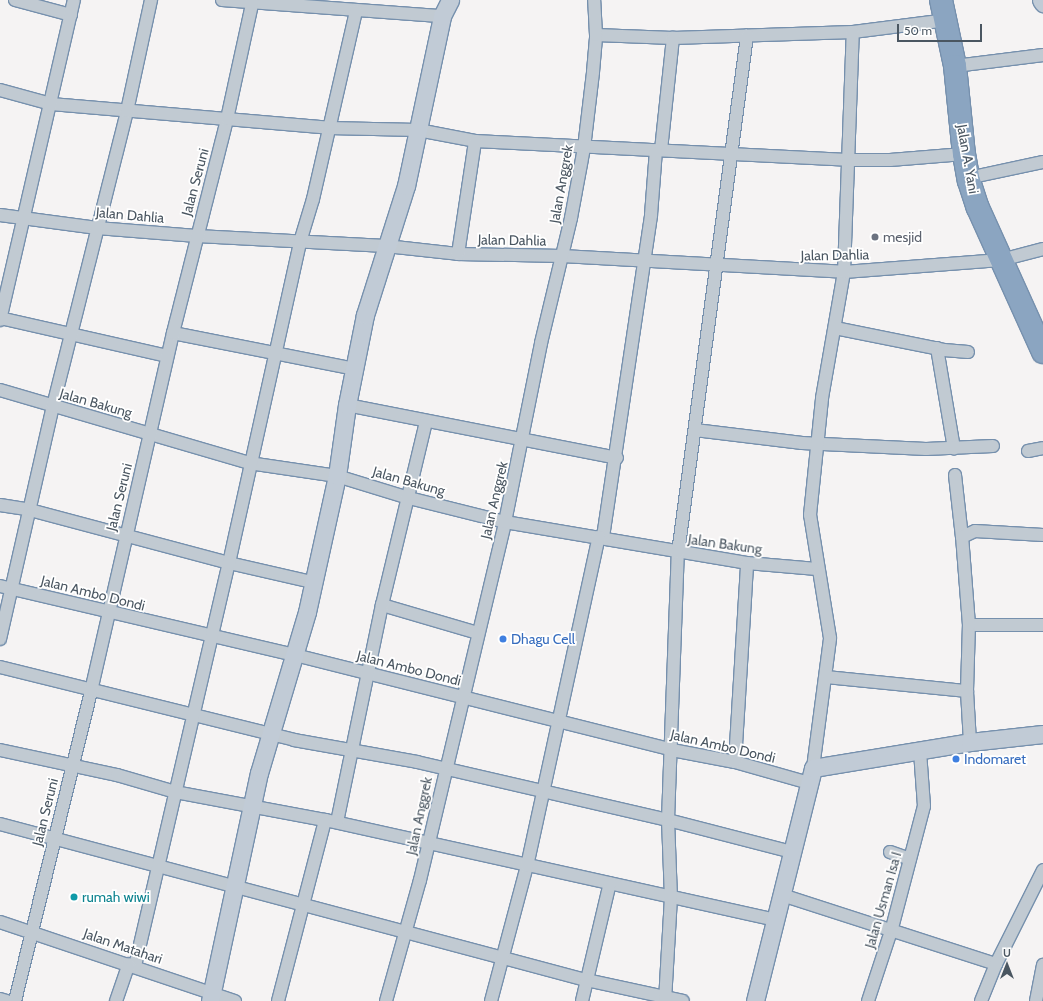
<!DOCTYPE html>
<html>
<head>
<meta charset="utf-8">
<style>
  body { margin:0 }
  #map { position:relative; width:1043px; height:1001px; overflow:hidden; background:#f5f3f3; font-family:Cabin,sans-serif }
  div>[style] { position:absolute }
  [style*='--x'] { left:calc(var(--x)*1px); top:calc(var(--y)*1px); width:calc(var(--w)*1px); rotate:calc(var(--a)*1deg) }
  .roads { filter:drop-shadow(1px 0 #7690ad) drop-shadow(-1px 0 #7690ad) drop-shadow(0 1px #7690ad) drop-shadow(0 -1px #7690ad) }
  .street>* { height:12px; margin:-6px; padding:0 6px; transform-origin:6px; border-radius:6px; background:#c1cad2 }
  .secondary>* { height:17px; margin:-8.5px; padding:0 8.5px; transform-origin:8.5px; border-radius:8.5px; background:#c1cbd6 }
  .highway>* { height:22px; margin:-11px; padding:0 11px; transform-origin:11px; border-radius:11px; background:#8ba5c1 }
  .dots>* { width:11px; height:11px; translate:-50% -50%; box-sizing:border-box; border:2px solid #fff; border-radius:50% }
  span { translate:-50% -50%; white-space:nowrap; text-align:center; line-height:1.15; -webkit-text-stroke:3.5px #fff; paint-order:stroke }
  .street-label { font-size:14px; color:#4a5661 }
  .worship-label { font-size:14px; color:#5b616d }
  .left { translate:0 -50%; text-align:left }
  .shop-label { font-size:14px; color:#366cbe }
  .culture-label { font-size:14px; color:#0d838f }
  .north { position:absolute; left:987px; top:945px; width:40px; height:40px; -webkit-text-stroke:3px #fff; paint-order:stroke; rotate:0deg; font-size:11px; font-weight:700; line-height:16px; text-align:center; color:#4a5661 }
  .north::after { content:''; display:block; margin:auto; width:14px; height:18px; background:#4a5661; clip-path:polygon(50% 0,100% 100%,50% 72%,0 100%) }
  .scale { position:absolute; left:897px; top:24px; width:85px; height:18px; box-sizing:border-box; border:2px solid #4a5661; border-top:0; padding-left:5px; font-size:12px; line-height:14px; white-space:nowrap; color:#4a5661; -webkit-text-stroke:3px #fff; paint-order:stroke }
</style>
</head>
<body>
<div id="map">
  <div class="roads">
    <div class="street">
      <div style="--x:15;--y:0;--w:58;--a:15"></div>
      <div style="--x:222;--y:0;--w:221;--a:4.2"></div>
      <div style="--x:596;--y:35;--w:77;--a:2.2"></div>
      <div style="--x:673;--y:38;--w:180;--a:-1.9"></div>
      <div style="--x:853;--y:32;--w:95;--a:-7.3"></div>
      <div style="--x:955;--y:66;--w:89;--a:-7.1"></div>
      <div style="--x:0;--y:90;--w:53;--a:15.4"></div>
      <div style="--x:51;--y:104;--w:279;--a:4.9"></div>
      <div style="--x:329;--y:128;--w:89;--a:1.3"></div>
      <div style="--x:418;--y:130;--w:58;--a:10.9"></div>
      <div style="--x:475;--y:141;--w:373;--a:2.9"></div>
      <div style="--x:848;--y:160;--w:42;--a:0"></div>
      <div style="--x:890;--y:160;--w:74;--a:-4.6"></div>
      <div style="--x:661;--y:150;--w:113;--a:-83.9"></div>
      <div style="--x:968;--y:178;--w:77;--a:-12"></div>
      <div style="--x:0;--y:215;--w:98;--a:7.6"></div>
      <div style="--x:97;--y:228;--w:100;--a:4.6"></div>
      <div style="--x:197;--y:236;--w:189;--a:3"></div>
      <div style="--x:386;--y:246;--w:72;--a:6.3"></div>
      <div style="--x:458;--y:254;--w:104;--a:1.1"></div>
      <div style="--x:562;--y:256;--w:282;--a:3.2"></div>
      <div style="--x:844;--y:272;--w:157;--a:-4.4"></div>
      <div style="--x:1001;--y:260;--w:43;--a:-14.7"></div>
      <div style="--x:458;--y:254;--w:114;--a:-81.4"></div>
      <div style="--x:0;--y:318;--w:171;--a:12.8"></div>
      <div style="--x:0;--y:320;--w:328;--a:-77"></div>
      <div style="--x:835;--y:328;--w:111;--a:11.4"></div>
      <div style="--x:944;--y:350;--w:24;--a:5"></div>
      <div style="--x:173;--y:333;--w:185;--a:11.2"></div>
      <div style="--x:937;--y:348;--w:102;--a:80.4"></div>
      <div style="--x:0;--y:390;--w:259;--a:16.3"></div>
      <div style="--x:249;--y:463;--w:89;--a:8.4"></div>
      <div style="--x:337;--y:476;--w:75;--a:17"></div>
      <div style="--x:409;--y:498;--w:99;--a:14"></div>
      <div style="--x:505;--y:522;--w:245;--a:9.6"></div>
      <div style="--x:747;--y:563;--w:70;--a:4.9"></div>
      <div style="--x:347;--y:405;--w:275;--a:11.1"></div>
      <div style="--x:695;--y:430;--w:108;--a:6.9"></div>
      <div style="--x:802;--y:443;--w:124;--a:2.8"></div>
      <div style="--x:926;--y:449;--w:67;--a:-2.6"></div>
      <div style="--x:1028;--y:451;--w:15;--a:-11"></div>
      <div style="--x:955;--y:475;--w:62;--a:83.6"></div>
      <div style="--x:0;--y:505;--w:30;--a:9"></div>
      <div style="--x:30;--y:510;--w:206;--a:14.9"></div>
      <div style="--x:229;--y:563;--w:85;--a:12.9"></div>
      <div style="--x:603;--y:537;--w:326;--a:-81.5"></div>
      <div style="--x:651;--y:215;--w:65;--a:-85.6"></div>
      <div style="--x:0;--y:586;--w:303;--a:13.2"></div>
      <div style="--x:295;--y:655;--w:389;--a:14.1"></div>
      <div style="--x:672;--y:750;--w:64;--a:10.8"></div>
      <div style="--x:735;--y:762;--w:77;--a:15.8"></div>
      <div style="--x:382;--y:605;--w:100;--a:16.3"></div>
      <div style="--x:969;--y:625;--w:74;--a:0"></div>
      <div style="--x:0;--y:639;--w:239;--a:-77.2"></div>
      <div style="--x:53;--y:406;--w:304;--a:-75.9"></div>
      <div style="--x:127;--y:111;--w:114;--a:-77.8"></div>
      <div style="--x:0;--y:667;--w:303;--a:13.9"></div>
      <div style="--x:294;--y:740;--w:125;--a:10.1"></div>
      <div style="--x:417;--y:762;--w:258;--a:13"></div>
      <div style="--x:668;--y:820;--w:128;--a:14.5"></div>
      <div style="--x:826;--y:677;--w:142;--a:5.7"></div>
      <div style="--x:970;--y:742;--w:51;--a:-93.4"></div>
      <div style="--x:967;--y:691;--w:66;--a:-88.3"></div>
      <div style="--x:969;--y:625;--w:88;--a:-94.5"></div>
      <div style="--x:962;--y:537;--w:14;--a:-25"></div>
      <div style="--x:975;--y:531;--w:68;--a:3.4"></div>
      <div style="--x:0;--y:750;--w:120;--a:12.1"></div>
      <div style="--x:117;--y:775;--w:60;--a:16.3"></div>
      <div style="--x:175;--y:792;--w:153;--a:10.6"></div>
      <div style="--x:325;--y:820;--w:461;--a:12.5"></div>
      <div style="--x:735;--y:762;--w:199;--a:-86.5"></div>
      <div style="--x:813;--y:768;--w:131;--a:-82.5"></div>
      <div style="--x:830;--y:638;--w:125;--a:-99.2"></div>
      <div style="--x:810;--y:515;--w:118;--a:-84.1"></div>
      <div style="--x:822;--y:398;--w:128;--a:-80.1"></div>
      <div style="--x:844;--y:272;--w:240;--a:-87.9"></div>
      <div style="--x:337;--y:822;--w:222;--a:-78.3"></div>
      <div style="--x:382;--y:605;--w:188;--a:-76.5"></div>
      <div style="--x:0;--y:824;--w:606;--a:14.91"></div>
      <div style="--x:586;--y:980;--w:99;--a:12.2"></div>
      <div style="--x:890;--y:852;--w:21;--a:19"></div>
      <div style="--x:782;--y:895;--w:225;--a:17.9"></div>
      <div style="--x:0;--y:922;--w:248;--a:18.6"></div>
      <div style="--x:135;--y:966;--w:414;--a:-76.9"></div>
      <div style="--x:229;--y:563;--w:329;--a:-77.5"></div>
      <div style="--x:300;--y:242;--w:45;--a:-73.2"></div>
      <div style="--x:313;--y:199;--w:193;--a:-77.1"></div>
      <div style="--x:0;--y:999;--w:7;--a:16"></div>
      <div style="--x:15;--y:1001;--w:319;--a:-76.2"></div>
      <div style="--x:91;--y:691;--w:367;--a:-77.1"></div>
      <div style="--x:173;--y:333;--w:221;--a:-75.8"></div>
      <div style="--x:227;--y:119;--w:122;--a:-77.7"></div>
      <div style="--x:116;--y:1001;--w:39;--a:-71"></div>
      <div style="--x:278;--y:1001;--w:187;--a:-75.4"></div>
      <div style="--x:386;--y:1001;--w:126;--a:-74.3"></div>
      <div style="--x:420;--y:880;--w:368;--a:-76.6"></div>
      <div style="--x:505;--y:522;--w:183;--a:-78.6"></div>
      <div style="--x:541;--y:343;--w:129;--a:-76.5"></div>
      <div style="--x:571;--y:218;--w:71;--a:-79.5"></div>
      <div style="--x:584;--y:148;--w:77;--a:-83.2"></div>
      <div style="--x:593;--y:72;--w:37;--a:-85"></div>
      <div style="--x:596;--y:35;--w:35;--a:-93"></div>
      <div style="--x:491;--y:1001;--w:140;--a:-75.1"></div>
      <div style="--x:527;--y:866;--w:337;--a:-77.7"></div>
      <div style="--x:582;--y:1001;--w:121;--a:-76.7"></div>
      <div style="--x:665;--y:1001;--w:103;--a:-86.7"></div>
      <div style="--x:671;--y:898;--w:78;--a:-92.2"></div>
      <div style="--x:668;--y:820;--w:267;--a:-87.9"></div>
      <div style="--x:678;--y:553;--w:522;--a:-82.4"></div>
      <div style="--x:868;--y:1001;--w:77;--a:-71.8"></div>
      <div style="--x:892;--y:928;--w:126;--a:-75.3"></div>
      <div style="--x:924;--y:806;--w:55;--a:-94.2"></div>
      <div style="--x:981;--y:1001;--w:40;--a:-68"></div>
      <div style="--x:996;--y:964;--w:105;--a:-63.4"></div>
      <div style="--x:1036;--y:1001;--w:37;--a:-79"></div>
    </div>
    <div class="secondary">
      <div style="--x:1041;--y:0;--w:4;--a:56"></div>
      <div style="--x:210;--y:1001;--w:233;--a:-77.9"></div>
      <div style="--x:259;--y:773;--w:168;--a:-73.4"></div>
      <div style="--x:307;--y:612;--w:139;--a:-77.6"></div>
      <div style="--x:337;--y:476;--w:72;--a:-82"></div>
      <div style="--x:347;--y:405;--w:92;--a:-78.7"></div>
      <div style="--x:365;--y:315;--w:135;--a:-72.4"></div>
      <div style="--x:406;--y:186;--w:174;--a:-78"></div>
      <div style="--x:442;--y:16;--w:18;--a:-63"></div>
      <div style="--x:755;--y:1001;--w:240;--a:-76"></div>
      <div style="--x:813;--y:768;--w:159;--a:-9.4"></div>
      <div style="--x:970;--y:742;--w:73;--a:-6.3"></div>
    </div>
    <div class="highway">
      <div style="--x:941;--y:0;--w:67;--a:78"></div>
      <div style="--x:955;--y:66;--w:88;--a:84.2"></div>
      <div style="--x:964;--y:154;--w:27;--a:80"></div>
      <div style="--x:969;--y:181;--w:28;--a:72"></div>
      <div style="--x:978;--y:208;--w:158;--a:65.7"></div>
    </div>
  </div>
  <div class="dots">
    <div style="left:875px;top:237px;background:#6b7280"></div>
    <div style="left:503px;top:639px;background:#3f7fe0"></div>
    <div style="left:956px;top:759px;background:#3f7fe0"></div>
    <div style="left:74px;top:897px;background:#0f9aa8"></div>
  </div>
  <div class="street-label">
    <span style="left:968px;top:159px;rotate:80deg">Jalan A. Yani</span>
    <span style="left:195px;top:182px;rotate:-75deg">Jalan Seruni</span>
    <span style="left:561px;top:184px;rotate:-80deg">Jalan Anggrek</span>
    <span style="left:130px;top:215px;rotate:5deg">Jalan Dahlia</span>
    <span style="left:512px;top:240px;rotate:1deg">Jalan Dahlia</span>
    <span style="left:835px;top:255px;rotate:-1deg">Jalan Dahlia</span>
    <span style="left:96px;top:403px;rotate:16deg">Jalan Bakung</span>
    <span style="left:409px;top:481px;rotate:16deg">Jalan Bakung</span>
    <span style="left:119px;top:497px;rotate:-76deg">Jalan Seruni</span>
    <span style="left:494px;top:500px;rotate:-77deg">Jalan Anggrek</span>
    <span style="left:725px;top:544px;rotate:8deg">Jalan Bakung</span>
    <span style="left:93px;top:593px;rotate:14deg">Jalan Ambo Dondi</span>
    <span style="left:409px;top:668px;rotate:14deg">Jalan Ambo Dondi</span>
    <span style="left:723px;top:746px;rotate:13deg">Jalan Ambo Dondi</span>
    <span style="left:45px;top:812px;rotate:-76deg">Jalan Seruni</span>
    <span style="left:419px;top:816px;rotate:-78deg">Jalan Anggrek</span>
    <span style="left:883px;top:900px;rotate:-74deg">Jalan Usman Isa I</span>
    <span style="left:123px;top:946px;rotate:19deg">Jalan Matahari</span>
  </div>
  <div class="worship-label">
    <span class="left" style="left:883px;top:237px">mesjid</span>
  </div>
  <div class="shop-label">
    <span class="left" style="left:511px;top:639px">Dhagu Cell</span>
    <span class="left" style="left:964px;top:759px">Indomaret</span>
  </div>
  <div class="culture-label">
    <span class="left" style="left:82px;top:897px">rumah wiwi</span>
  </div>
  <div class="north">U</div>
  <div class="scale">50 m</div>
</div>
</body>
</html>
